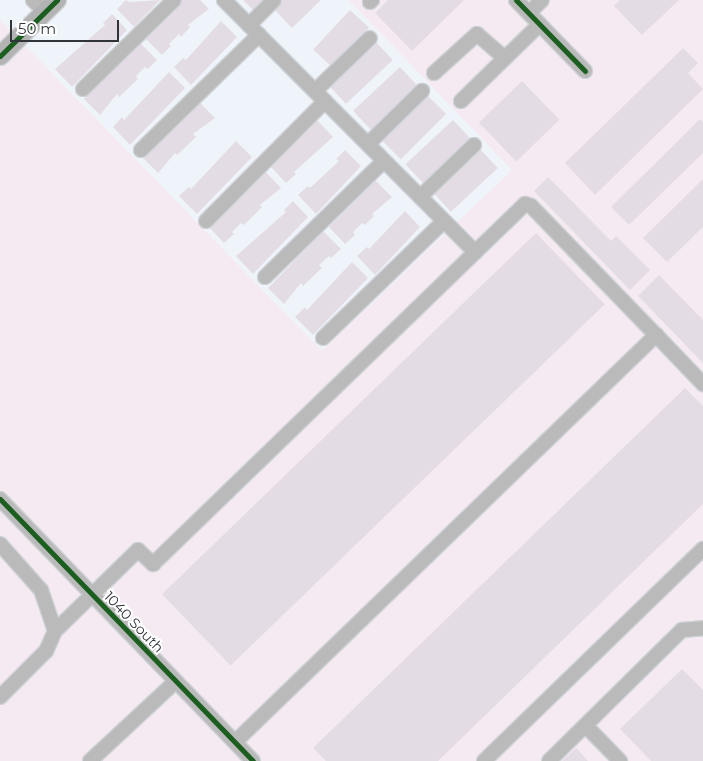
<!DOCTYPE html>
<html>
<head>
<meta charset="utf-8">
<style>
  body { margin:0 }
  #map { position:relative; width:703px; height:761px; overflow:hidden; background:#eff4fa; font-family:Montserrat,sans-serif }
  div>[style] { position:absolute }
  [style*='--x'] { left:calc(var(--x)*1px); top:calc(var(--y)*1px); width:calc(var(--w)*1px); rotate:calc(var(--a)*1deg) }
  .industrial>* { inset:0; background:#f5eaf2 }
  .building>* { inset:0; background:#e4dce5; transform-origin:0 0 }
  .roads { filter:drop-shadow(1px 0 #ced2d6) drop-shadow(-1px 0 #ced2d6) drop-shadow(0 1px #ced2d6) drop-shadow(0 -1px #ced2d6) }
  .minor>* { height:14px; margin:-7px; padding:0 7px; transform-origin:7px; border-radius:7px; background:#bababa }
  .major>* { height:18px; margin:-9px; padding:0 9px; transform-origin:9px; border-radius:9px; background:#b3b3b3 }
  .cycleway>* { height:5px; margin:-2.5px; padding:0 2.5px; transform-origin:2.5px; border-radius:2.5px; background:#1b5e20 }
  span { translate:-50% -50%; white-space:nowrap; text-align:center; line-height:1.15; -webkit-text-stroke:4px #fff; paint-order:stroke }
  .street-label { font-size:14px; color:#313539 }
  .scale { position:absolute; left:10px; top:20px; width:109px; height:22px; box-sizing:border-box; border:2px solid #313539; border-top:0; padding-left:6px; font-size:15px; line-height:18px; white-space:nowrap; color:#313539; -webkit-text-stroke:4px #fff; paint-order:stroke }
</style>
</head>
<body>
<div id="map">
  <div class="industrial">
    <div style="clip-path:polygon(349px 0,703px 0,703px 761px,0 761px,0 20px,322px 351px,512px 170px)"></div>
  </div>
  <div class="building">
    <div style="clip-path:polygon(126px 0,129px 2px,160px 0,134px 27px,117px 9px)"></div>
    <div style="clip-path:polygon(181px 0,200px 0,209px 9px,188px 25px,190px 27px,181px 37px,179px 34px,169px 44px,171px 46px,162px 55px,146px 39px,175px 11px)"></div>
    <div style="clip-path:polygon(243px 0,264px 0,253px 10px)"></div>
    <div style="clip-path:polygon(283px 0,321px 0,292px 28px,274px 9px)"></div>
    <div style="clip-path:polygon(388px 0,464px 0,412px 51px,375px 13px)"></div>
    <div style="clip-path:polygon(620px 0,679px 0,642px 35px,614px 6px)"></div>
    <div style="left:350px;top:10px;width:26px;height:54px;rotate:43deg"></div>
    <div style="clip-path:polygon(112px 14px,127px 30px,72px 87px,55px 69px,105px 25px,103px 23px)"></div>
    <div style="clip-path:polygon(221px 21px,237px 37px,191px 85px,174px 67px,183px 58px,186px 60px)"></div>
    <div style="left:375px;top:41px;width:26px;height:64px;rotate:47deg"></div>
    <div style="clip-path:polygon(139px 42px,157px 60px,148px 69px,145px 67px,136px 76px,138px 79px,119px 97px,117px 94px,100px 115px,84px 99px)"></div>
    <div style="clip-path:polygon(683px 48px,698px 63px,688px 73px,703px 89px,595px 195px,565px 163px)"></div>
    <div style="left:400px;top:67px;width:26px;height:64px;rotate:47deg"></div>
    <div style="clip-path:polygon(169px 72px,185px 88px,130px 145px,113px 127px,122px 117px,124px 120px)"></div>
    <div style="left:522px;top:81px;width:54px;height:60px;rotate:46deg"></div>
    <div style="left:427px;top:95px;width:27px;height:64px;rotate:45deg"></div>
    <div style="clip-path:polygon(197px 100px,215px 118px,193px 134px,196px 137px,177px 155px,175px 153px,158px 173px,142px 157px)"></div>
    <div style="clip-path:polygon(316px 119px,333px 137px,294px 172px,296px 174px,286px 183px,271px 167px)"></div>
    <div style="clip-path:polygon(700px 119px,703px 122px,703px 153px,629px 225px,611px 207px)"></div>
    <div style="left:453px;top:120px;width:26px;height:65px;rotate:47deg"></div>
    <div style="clip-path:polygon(236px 141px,252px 157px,197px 214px,179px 196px,189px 187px,191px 189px)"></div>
    <div style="left:480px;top:149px;width:26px;height:64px;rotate:47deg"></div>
    <div style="clip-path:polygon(345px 150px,361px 166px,316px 214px,298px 195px,308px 186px,310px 188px,339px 161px,336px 159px)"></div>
    <div style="clip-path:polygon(264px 170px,281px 188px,260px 205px,262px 207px,244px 225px,241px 223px,232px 232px,234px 234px,224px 243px,209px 227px)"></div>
    <div style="clip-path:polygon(548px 177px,611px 241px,616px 236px,650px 270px,630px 290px,534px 191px)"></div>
    <div style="clip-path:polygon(703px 179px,703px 227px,667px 262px,643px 238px)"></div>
    <div style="clip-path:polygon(375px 180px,392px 197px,372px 214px,374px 216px,365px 225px,362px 223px,353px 232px,355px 235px,345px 244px,329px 227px)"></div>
    <div style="clip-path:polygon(293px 201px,308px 217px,253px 274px,236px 256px,286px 212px,284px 210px)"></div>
    <div style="clip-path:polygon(405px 211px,420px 227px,375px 275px,357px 256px,367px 247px,369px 249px)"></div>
    <div style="clip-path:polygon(323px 231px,341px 249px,331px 258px,329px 256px,319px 265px,322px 268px,303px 286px,301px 283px,284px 304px,268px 288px)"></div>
    <div style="left:536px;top:233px;width:99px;height:520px;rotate:46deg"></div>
    <div style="clip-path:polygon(352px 262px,368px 278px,313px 335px,295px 317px,305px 307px,307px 310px)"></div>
    <div style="clip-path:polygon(659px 275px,703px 320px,703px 363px,638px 296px)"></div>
    <div style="clip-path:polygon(685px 388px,703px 406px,703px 504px,438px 761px,326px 761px,313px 748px)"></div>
    <div style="clip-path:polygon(682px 669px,703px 690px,703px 761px,651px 761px,620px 729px)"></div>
    <div style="clip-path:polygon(576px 748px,588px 761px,562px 761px)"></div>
  </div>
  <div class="roads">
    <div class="minor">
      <div style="--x:33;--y:0;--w:17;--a:45"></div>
      <div style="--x:224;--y:0;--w:354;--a:45.1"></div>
      <div style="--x:516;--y:0;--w:99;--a:45.8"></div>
      <div style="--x:370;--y:2;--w:3;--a:-45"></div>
      <div style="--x:529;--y:13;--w:18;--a:-45"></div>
      <div style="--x:249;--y:25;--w:35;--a:-45"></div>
      <div style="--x:434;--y:73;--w:58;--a:-42.2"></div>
      <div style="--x:477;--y:34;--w:37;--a:41"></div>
      <div style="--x:83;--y:89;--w:127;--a:-44.4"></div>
      <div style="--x:315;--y:91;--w:76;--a:-43.9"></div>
      <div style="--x:461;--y:101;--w:110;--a:-44.3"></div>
      <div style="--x:368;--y:144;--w:76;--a:-44.5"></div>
      <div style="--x:141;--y:150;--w:165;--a:-44.3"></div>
      <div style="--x:420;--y:197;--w:75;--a:-43.9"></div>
      <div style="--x:206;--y:221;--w:169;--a:-45.2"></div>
      <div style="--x:265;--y:277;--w:166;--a:-44.3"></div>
      <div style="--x:323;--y:338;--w:168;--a:-44"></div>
      <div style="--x:0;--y:499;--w:364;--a:46"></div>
      <div style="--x:0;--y:544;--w:62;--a:48.3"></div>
      <div style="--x:41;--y:590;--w:43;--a:71.1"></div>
      <div style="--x:55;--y:631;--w:22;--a:114"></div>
      <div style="--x:46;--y:651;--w:65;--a:135"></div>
      <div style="--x:55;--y:631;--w:116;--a:-44.3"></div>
      <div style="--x:138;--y:550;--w:21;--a:43"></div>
      <div style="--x:153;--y:564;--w:518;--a:-44.06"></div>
      <div style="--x:525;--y:204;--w:6;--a:18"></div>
      <div style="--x:531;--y:206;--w:180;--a:45.9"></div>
      <div style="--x:586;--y:726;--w:49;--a:45.8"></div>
      <div style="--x:235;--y:742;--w:586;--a:-44.03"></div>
      <div style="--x:656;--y:335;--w:68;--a:46.2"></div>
      <div style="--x:90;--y:761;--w:117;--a:-42.9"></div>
      <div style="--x:484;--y:761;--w:305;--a:-44.1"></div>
      <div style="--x:549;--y:761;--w:187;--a:-44.6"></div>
      <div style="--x:682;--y:630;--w:21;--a:-5"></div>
    </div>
    <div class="major">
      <div style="--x:0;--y:56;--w:80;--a:-44.5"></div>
    </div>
  </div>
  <div class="cycleway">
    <div style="--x:516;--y:0;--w:99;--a:45.8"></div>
    <div style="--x:0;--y:56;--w:80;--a:-44.5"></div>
    <div style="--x:0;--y:499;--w:364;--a:46"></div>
  </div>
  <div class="street-label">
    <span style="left:134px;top:622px;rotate:46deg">1040 South</span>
  </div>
  <div class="scale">50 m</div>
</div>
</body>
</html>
